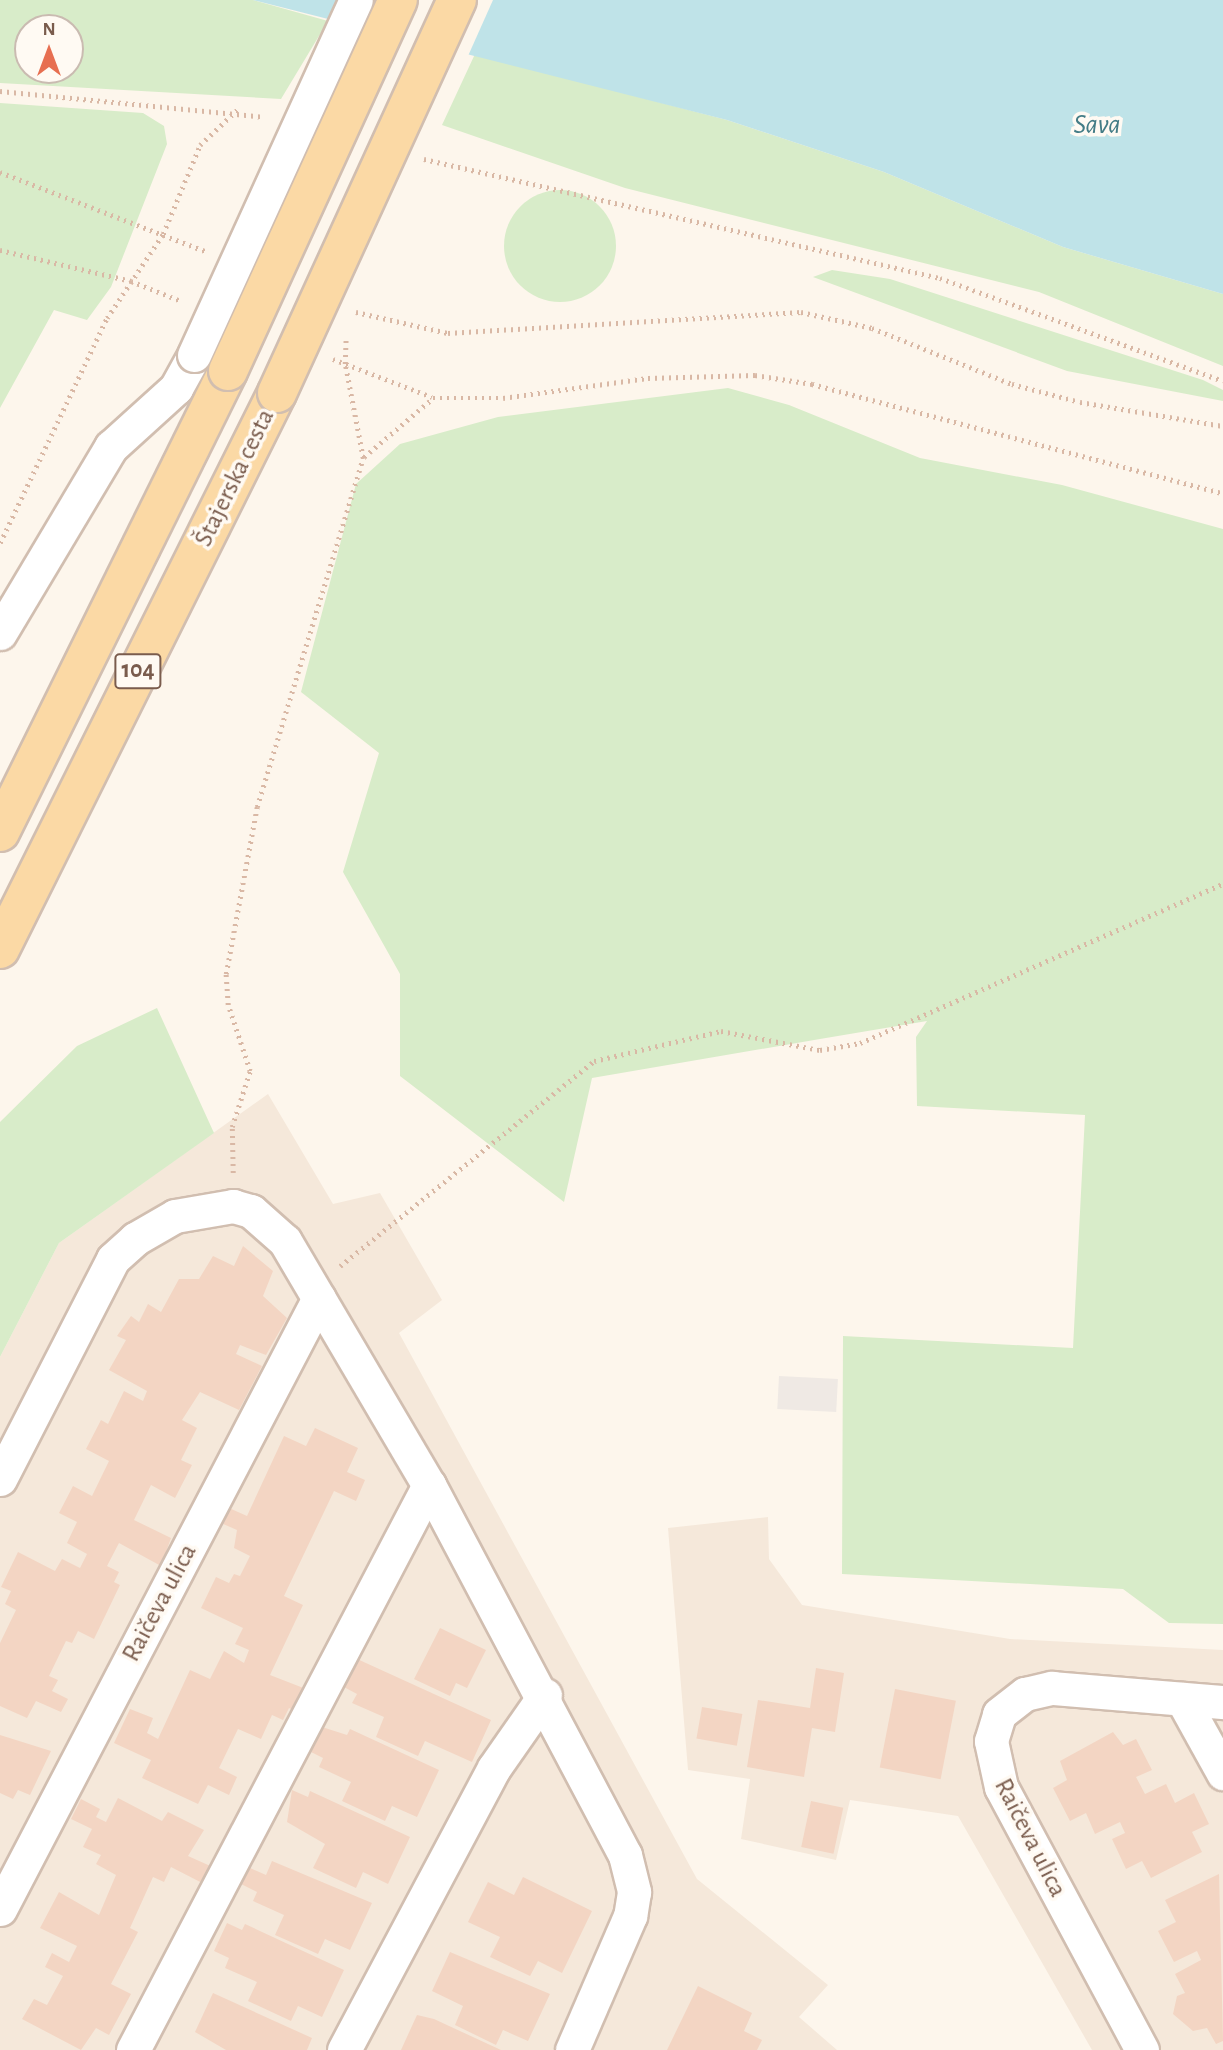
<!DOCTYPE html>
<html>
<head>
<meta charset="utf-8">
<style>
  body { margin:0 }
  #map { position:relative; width:1223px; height:2050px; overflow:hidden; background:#fdf6ec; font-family:"Alegreya Sans",sans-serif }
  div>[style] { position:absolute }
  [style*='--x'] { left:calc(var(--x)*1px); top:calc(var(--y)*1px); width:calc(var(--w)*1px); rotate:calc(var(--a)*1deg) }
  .residential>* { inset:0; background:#f5e8da }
  .industrial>* { inset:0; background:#efe9e4; transform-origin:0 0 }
  .green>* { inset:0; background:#d8ecc9 }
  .round { border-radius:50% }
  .water>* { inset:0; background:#bfe3e8 }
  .pier>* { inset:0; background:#fdf6ec }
  .building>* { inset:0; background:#f3d5c3; transform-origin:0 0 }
  .path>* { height:4.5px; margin-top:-2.25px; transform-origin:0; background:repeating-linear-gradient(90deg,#d9b8a5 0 2px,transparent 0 7px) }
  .roads { filter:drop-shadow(2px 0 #d1beb0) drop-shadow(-2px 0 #d1beb0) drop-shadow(0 2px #d1beb0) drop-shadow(0 -2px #d1beb0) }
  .street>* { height:33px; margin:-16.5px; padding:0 16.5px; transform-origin:16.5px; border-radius:16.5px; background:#fff }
  .primary>* { height:38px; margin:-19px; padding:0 19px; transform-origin:19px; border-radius:19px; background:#fbd9a5 }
  .bridges { filter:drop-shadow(2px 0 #d1beb0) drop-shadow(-2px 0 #d1beb0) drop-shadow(0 2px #d1beb0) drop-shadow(0 -2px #d1beb0) }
  .street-bridge>* { height:33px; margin:-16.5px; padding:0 16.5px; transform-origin:16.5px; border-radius:16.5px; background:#fff }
  .primary-bridge>* { height:38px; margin:-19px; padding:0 19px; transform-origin:19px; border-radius:19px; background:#fbd9a5 }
  span { translate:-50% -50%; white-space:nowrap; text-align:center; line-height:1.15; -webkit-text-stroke:7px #fffaf3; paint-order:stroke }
  .shield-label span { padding:2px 5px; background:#fffaf3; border:2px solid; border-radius:5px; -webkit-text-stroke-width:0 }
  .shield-label { font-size:24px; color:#7a5c4d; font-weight:700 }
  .street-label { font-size:26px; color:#7a5c4d }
  .water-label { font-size:28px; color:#437c86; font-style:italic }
  .north { position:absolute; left:14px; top:14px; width:70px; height:70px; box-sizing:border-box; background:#fffaf3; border:2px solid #cabbb1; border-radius:50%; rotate:0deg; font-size:19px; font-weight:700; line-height:28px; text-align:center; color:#7a5c4d }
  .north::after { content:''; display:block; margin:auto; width:24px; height:32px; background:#e76f51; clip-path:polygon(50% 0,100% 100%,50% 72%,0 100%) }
</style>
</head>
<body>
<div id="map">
  <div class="residential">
    <div style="clip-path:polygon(268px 1094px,333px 1204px,380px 1193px,442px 1300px,399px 1333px,697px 1879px,828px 1985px,799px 2017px,837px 2050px,0 2050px,0 1357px,59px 1243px)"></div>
    <div style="clip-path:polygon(768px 1517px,769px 1559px,802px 1605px,1010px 1639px,1223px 1650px,1223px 2050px,1092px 2050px,958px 1816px,850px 1800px,836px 1860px,741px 1839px,750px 1779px,688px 1770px,668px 1528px)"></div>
  </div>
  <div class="industrial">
    <div style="left:779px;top:1376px;width:59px;height:33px;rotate:3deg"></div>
  </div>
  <div class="green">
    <div style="clip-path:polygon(evenodd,0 0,253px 0,328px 21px,281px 99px,0 83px,0 0,28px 28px,70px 28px,70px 70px,28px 70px,28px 28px)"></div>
    <div style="clip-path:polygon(475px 54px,727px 120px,884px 172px,1063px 247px,1223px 294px,1223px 366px,1039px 292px,625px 188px,442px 125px)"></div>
    <div style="clip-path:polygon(0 103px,143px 113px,164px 126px,167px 144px,111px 287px,87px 320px,54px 310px,0 408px)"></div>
    <div class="round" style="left:504px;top:190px;width:112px;height:112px"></div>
    <div style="clip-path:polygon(832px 270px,890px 279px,1203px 380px,1223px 390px,1223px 401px,1067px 371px,813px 277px)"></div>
    <div style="clip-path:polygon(728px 388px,789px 405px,920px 458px,1062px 485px,1223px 529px,1223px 1624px,1169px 1623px,1123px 1589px,842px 1574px,843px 1336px,1073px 1348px,1085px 1115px,917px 1106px,916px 1037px,927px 1021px,820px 1039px,592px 1078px,564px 1202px,400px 1076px,400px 974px,343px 872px,379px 753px,301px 692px,356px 484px,400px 444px,498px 417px)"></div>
    <div style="clip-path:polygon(157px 1008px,214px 1133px,59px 1243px,0 1357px,0 1122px,77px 1046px)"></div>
  </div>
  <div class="water">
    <div style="clip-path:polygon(253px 0,1223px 0,1223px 294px,1063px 247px,884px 172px,727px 120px)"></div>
  </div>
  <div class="pier">
    <div style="clip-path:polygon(345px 0,493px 0,468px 56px,333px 26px)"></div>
  </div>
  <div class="building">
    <div style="clip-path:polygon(243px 1246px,273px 1271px,263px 1296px,287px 1318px,266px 1355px,240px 1345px,236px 1354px,262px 1366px,239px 1410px,200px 1392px,182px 1420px,197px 1428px,181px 1460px,192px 1465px,175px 1498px,151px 1485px,134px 1520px,171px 1538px,161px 1566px,119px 1543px,107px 1566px,119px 1572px,114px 1582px,120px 1585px,94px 1639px,78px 1631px,72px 1643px,66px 1641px,49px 1676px,58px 1680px,52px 1691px,68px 1699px,61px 1712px,36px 1701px,27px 1718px,0 1706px,0 1643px,16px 1610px,5px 1604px,11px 1591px,1px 1587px,18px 1552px,55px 1571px,62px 1559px,80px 1568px,87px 1554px,67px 1543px,77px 1522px,59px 1513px,73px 1486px,92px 1496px,109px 1461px,86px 1449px,101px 1420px,108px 1424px,124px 1391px,143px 1401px,147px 1391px,109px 1370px,126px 1340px,117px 1336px,131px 1316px,139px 1322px,148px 1304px,161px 1312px,179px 1279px,199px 1279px,213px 1256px,234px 1266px)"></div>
    <div style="clip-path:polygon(315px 1428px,358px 1448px,347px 1472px,365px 1480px,356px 1501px,334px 1491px,284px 1596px,303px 1605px,270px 1675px,306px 1689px,295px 1711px,289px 1708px,283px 1720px,272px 1715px,261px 1739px,238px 1729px,219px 1768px,237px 1777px,229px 1795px,208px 1785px,198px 1804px,142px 1778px,151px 1760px,114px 1743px,130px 1709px,153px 1718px,147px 1733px,158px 1739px,190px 1670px,210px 1679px,224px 1651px,244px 1663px,249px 1650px,235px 1644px,243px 1628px,201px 1608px,216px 1577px,229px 1583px,234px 1574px,240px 1576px,250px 1556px,234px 1548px,237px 1530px,221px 1523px,229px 1508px,247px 1516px,284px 1436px,306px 1446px)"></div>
    <div style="clip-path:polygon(440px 1628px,486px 1650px,467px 1688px,456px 1683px,450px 1696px,414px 1679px)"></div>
    <div style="clip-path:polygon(355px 1658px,491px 1720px,472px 1762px,425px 1741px,418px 1756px,376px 1737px,384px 1717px,352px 1703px,357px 1694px,342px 1686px)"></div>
    <div style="clip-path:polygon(816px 1668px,844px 1673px,835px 1732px,812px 1728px,804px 1777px,747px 1767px,758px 1700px,810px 1708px)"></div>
    <div style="left:895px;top:1689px;width:62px;height:80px;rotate:11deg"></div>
    <div style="left:702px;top:1707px;width:41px;height:32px;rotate:10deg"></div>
    <div style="clip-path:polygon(322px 1727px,347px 1735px,350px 1729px,439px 1770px,417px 1817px,392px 1806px,385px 1821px,342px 1801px,351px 1782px,319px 1767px,323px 1758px,311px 1752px)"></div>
    <div style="clip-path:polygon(1113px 1732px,1123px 1745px,1136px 1739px,1152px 1770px,1136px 1777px,1145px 1794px,1166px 1784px,1175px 1803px,1194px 1793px,1209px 1824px,1192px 1832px,1202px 1852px,1151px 1878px,1142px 1861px,1126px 1869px,1112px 1839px,1125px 1833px,1120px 1822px,1095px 1834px,1086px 1813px,1070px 1821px,1053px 1788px,1067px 1780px,1060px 1761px)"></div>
    <div style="clip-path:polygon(0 1735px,51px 1751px,30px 1795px,18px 1790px,13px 1799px,0 1793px)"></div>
    <div style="clip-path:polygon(292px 1790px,308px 1797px,310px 1791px,410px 1837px,388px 1884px,363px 1872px,356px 1888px,313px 1868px,325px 1844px,287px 1822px)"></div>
    <div style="clip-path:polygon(118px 1798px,162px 1821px,168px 1812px,204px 1830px,188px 1856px,217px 1869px,208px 1886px,171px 1867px,164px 1882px,153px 1877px,130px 1928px,138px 1932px,111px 1984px,131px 1994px,109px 2035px,96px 2028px,81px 2050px,22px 2019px,34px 1999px,47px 2005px,63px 1976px,45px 1967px,52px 1953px,69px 1962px,77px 1946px,40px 1928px,59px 1892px,99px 1915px,116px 1875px,96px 1864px,101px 1855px,83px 1847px,92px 1829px,71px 1819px,81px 1799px,100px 1809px,96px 1817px,106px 1822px)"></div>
    <div style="left:811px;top:1801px;width:33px;height:47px;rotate:12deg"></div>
    <div style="clip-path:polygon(272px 1861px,372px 1903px,350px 1950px,325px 1939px,318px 1954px,275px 1935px,284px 1915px,253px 1901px,257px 1892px,241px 1884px,250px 1868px,266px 1875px)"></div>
    <div style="clip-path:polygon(1219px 1874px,1223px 2041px,1216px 2044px,1207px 2028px,1193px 2031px,1173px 2014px,1177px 1996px,1185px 1993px,1175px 1974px,1201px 1960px,1197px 1951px,1174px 1962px,1158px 1931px,1176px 1922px,1165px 1900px)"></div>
    <div style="clip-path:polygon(523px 1877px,592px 1911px,562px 1973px,538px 1961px,530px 1976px,490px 1957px,500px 1937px,468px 1922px,488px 1882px,514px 1895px)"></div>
    <div style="clip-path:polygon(227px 1923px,242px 1930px,245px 1924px,344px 1970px,322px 2017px,298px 2006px,291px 2021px,248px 2001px,257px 1982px,225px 1968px,229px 1958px,214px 1951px)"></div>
    <div style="clip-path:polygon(450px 1952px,550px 1994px,528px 2041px,503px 2030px,496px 2045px,455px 2025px,463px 2006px,432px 1991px)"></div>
    <div style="clip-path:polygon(698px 1986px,752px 2013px,744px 2031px,762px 2040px,757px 2050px,667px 2050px)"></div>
    <div style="clip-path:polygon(213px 1993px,312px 2038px,307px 2050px,226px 2050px,195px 2032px)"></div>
    <div style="clip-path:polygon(417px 2015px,434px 2019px,501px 2050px,401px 2050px)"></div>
  </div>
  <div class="path">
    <div style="--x:0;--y:91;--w:264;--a:5.6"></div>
    <div style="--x:424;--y:159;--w:530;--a:12.99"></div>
    <div style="--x:940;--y:278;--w:301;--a:20"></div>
    <div style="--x:0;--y:172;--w:220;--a:21.1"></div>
    <div style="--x:0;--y:250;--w:135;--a:13.3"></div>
    <div style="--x:131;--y:281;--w:54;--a:21.8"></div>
    <div style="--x:356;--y:312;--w:94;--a:12.9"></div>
    <div style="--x:448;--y:333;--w:354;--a:-3.4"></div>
    <div style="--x:801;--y:312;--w:73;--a:12.7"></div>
    <div style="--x:872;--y:328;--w:151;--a:21.8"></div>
    <div style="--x:1012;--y:384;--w:70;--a:14.8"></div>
    <div style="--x:1080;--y:402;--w:145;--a:9.5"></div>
    <div style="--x:333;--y:359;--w:106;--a:21"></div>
    <div style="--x:364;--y:457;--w:91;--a:-40.5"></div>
    <div style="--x:433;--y:398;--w:70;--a:0"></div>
    <div style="--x:503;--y:398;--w:146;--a:-7.9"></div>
    <div style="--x:648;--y:378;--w:107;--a:-1.6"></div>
    <div style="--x:755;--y:375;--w:58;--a:9"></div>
    <div style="--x:812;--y:384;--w:425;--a:14.9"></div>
    <div style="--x:0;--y:543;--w:249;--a:-64.6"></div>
    <div style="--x:107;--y:318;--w:101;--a:-56.3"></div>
    <div style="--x:163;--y:234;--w:96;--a:-67.4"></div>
    <div style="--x:200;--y:145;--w:51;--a:-43.4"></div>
    <div style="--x:233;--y:1173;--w:46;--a:-91.2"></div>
    <div style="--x:232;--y:1127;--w:59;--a:-72.2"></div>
    <div style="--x:250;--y:1071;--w:70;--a:-108.4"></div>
    <div style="--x:228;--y:1005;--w:31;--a:-94"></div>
    <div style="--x:226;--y:974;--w:170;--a:-79.5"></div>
    <div style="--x:257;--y:807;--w:365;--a:-73.1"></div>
    <div style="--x:363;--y:458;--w:96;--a:-100.8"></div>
    <div style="--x:345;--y:364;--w:25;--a:-88"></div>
    <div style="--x:340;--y:1266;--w:326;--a:-38.9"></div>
    <div style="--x:594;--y:1061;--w:130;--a:-13.3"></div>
    <div style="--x:721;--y:1031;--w:101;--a:10.9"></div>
    <div style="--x:820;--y:1050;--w:41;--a:-9.9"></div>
    <div style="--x:860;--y:1043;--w:396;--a:-23.7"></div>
  </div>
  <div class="roads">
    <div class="street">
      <div style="--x:0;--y:633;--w:217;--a:-59.2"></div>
      <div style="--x:111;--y:447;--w:88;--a:-42.2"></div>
      <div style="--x:176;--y:388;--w:38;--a:-61"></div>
      <div style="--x:0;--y:1479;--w:247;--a:-62.8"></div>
      <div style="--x:113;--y:1259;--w:30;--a:-42"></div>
      <div style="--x:135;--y:1239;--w:46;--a:-29.9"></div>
      <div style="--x:175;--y:1216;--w:59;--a:-9.8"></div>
      <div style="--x:233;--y:1206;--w:19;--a:16"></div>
      <div style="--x:251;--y:1211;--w:45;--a:41.4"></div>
      <div style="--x:285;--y:1241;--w:283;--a:59.5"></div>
      <div style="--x:429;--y:1485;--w:419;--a:62.1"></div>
      <div style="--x:625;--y:1855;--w:38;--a:76"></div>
      <div style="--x:634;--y:1892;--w:24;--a:99"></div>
      <div style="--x:630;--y:1916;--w:146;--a:113.4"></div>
      <div style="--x:1182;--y:1699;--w:85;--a:61"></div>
      <div style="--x:0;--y:1909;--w:689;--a:-62.43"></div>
      <div style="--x:133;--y:2050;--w:638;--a:-62.35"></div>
      <div style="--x:344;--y:2050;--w:319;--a:-62"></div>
      <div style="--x:494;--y:1768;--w:89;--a:-55.1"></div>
      <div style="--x:1142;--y:2050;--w:298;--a:-118.2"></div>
      <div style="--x:1001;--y:1787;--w:47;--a:-102.3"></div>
      <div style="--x:991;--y:1741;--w:28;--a:-73"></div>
      <div style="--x:999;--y:1714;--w:33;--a:-38"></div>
      <div style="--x:1025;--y:1694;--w:28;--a:-13"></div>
      <div style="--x:1052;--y:1688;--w:172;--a:4.7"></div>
    </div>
    <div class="primary">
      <div style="--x:0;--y:832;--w:514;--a:-63.68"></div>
      <div style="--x:0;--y:949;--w:621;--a:-63.52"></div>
    </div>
  </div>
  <div class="bridges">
    <div class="street-bridge">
      <div style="--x:194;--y:355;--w:390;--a:-65.5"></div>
    </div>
    <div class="primary-bridge">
      <div style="--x:228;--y:371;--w:408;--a:-65.4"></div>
      <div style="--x:277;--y:393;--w:432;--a:-65.4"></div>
    </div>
  </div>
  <div class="shield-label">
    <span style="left:138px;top:671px">104</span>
  </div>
  <div class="street-label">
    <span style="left:235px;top:478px;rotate:-64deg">Štajerska cesta</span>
    <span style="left:160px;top:1603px;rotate:-62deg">Raičeva ulica</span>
    <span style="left:1030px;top:1838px;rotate:63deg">Raičeva ulica</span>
  </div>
  <div class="water-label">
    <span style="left:1097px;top:125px">Sava</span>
  </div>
  <div class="north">N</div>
</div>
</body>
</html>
